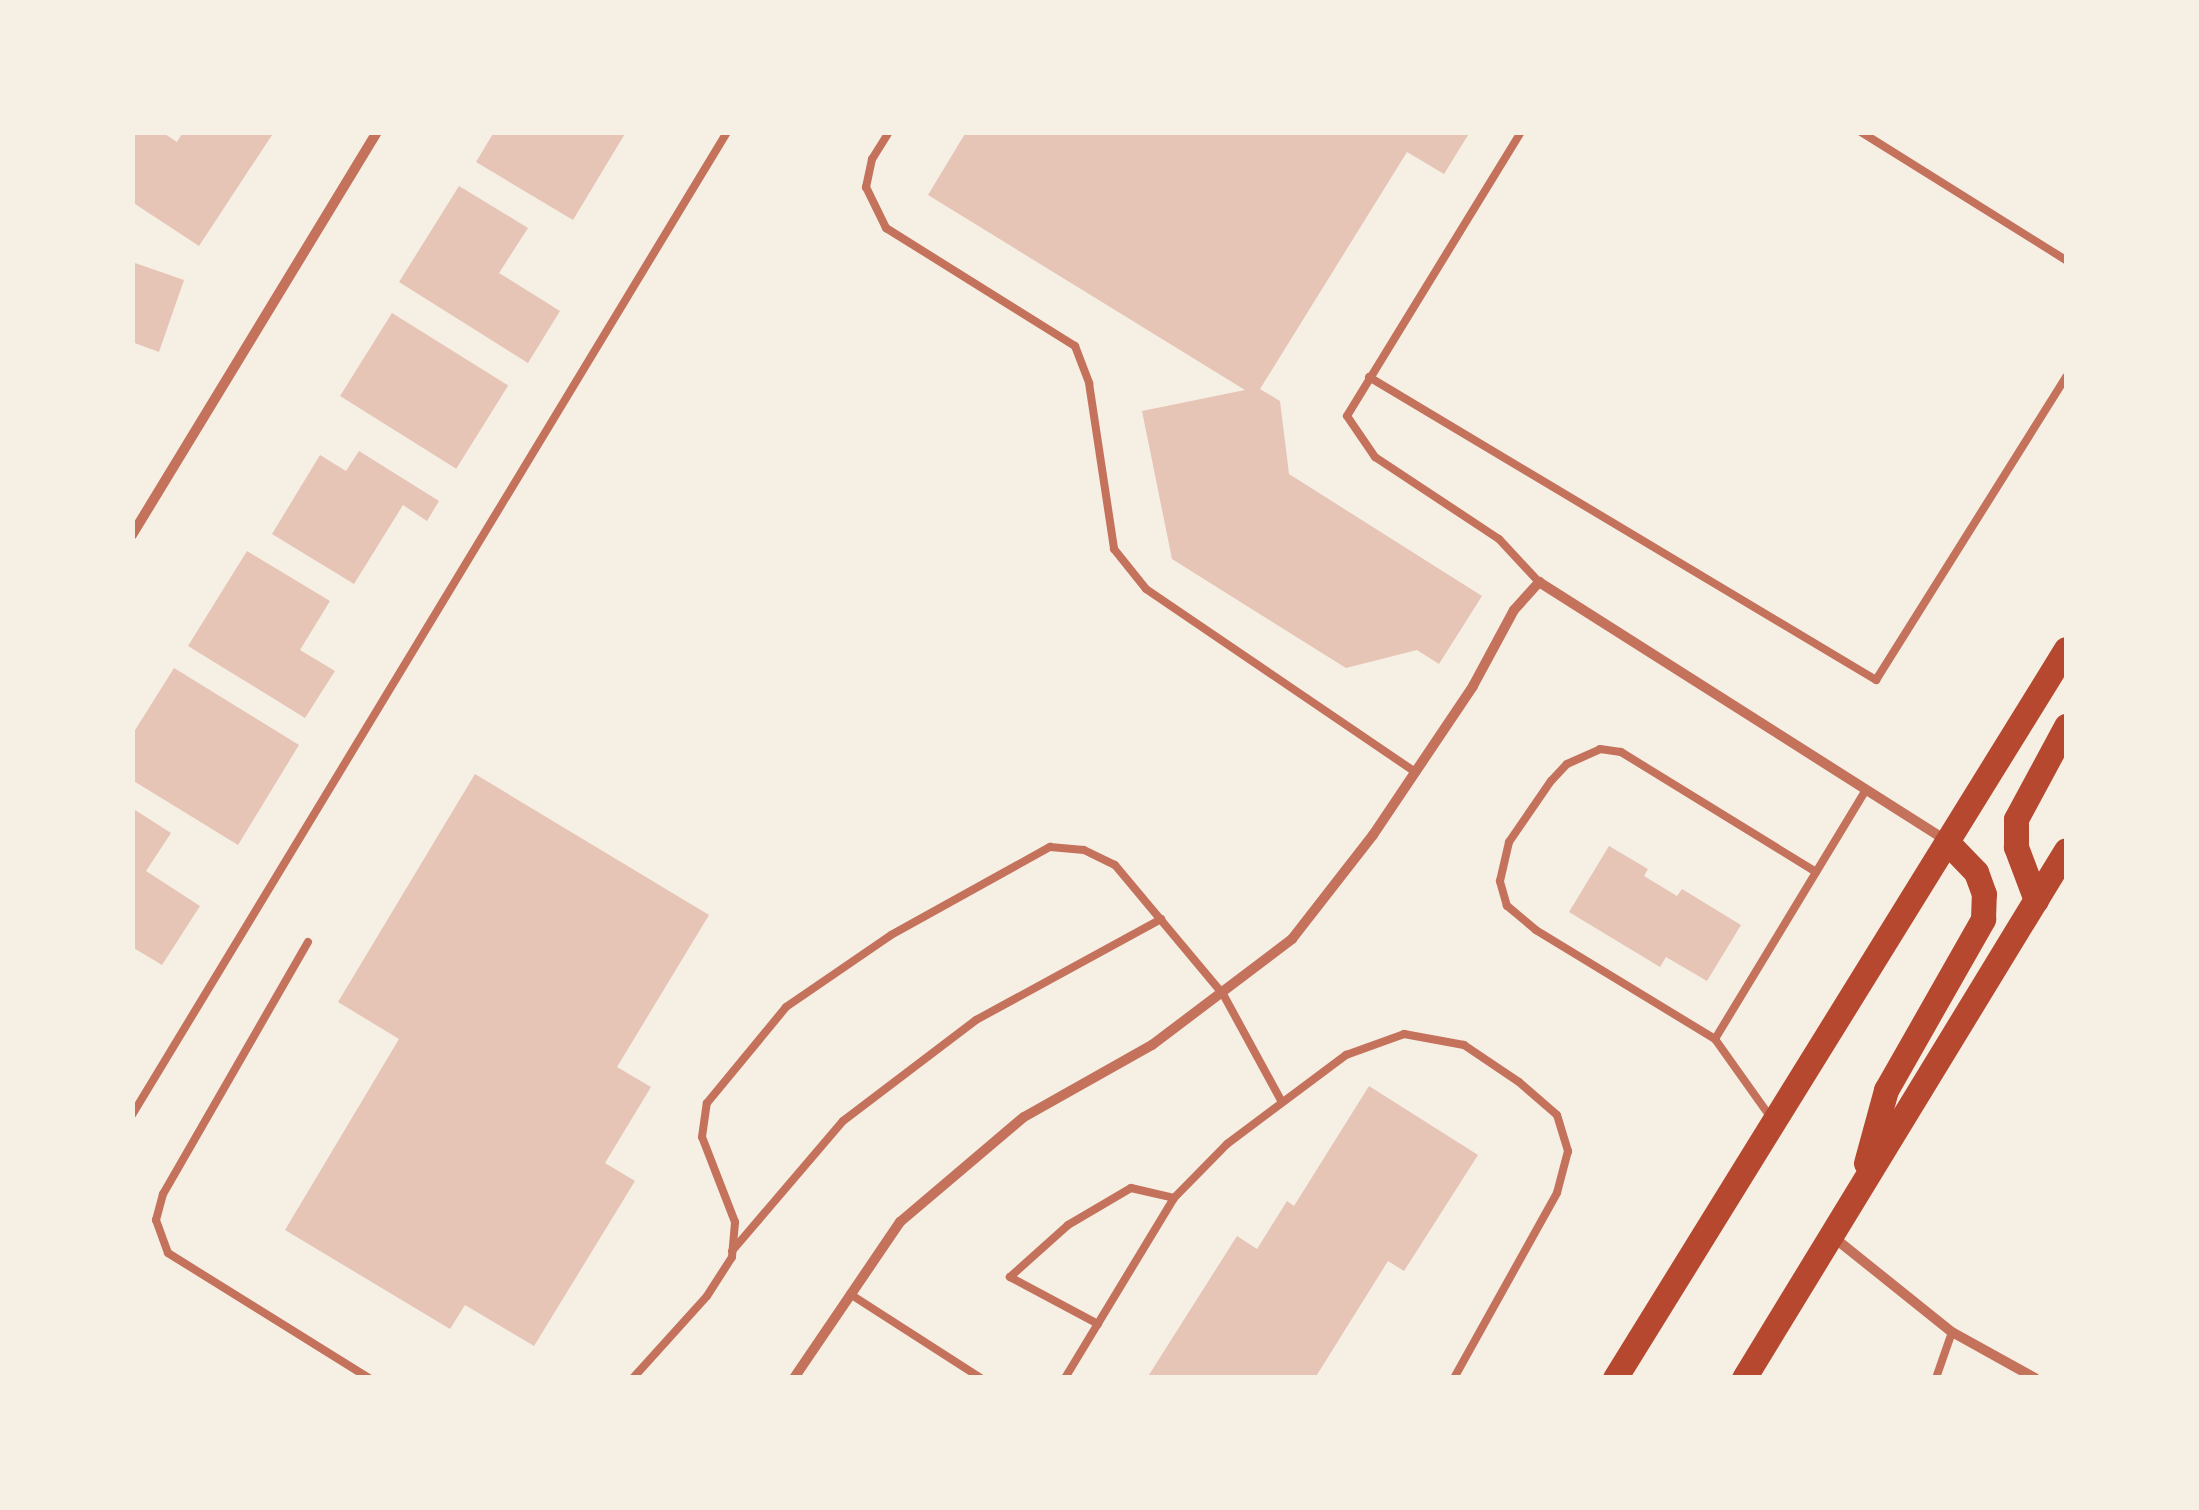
<!DOCTYPE html>
<html>
<head>
<meta charset="utf-8">
<style>
  body { margin:0 }
  #map { position:relative; width:2199px; height:1510px; overflow:hidden; background:#f6efe4; font-family:Literata,serif }
  div>[style] { position:absolute }
  [style*='--x'] { left:calc(var(--x)*1px); top:calc(var(--y)*1px); width:calc(var(--w)*1px); rotate:calc(var(--a)*1deg) }
  .building>* { inset:0; background:#e6c5b7; transform-origin:0 0 }
  .service>* { height:8px; margin:-4px; padding:0 4px; transform-origin:4px; border-radius:4px; background:#c5725c }
  .minor>* { height:10px; margin:-5px; padding:0 5px; transform-origin:5px; border-radius:5px; background:#c5725c }
  .primary>* { height:25px; margin:-12.5px; padding:0 12.5px; transform-origin:12.5px; border-radius:12.5px; background:#b5482f }
  span { translate:-50% -50%; white-space:nowrap; text-align:center; line-height:1.15; -webkit-text-stroke:10px #f6efe4; paint-order:stroke }
  .frame { position:absolute; inset:0; border:135px solid #f6efe4; pointer-events:none }
</style>
</head>
<body>
<div id="map">
  <div class="building">
    <div style="clip-path:polygon(132px 132px,162px 132px,177px 142px,183px 132px,274px 132px,199px 246px,132px 202px)"></div>
    <div style="clip-path:polygon(494px 132px,626px 132px,573px 220px,476px 162px)"></div>
    <div style="clip-path:polygon(966px 132px,1470px 132px,1444px 174px,1407px 152px,1260px 389px,1280px 401px,1289px 474px,1482px 596px,1439px 664px,1417px 650px,1346px 668px,1172px 559px,1142px 411px,1245px 390px,928px 195px)"></div>
    <div style="clip-path:polygon(459px 186px,528px 228px,499px 273px,560px 311px,528px 363px,399px 282px)"></div>
    <div style="clip-path:polygon(132px 262px,184px 280px,159px 352px,132px 342px)"></div>
    <div style="left:392px;top:313px;width:137px;height:98px;rotate:32deg"></div>
    <div style="clip-path:polygon(359px 451px,439px 501px,427px 521px,403px 505px,354px 584px,272px 534px,320px 455px,346px 471px)"></div>
    <div style="clip-path:polygon(247px 551px,330px 601px,300px 650px,335px 671px,305px 718px,188px 646px)"></div>
    <div style="clip-path:polygon(174px 668px,299px 745px,238px 845px,132px 780px,132px 735px)"></div>
    <div style="clip-path:polygon(475px 774px,709px 915px,617px 1067px,651px 1087px,605px 1163px,635px 1181px,534px 1346px,465px 1305px,450px 1329px,285px 1230px,399px 1039px,338px 1002px)"></div>
    <div style="clip-path:polygon(132px 808px,171px 833px,146px 871px,200px 906px,162px 965px,132px 947px)"></div>
    <div style="clip-path:polygon(1609px 846px,1648px 869px,1644px 876px,1677px 896px,1682px 889px,1741px 925px,1707px 981px,1666px 957px,1660px 967px,1569px 912px)"></div>
    <div style="clip-path:polygon(1369px 1086px,1478px 1155px,1404px 1271px,1388px 1261px,1315px 1378px,1147px 1378px,1237px 1236px,1257px 1249px,1287px 1201px,1294px 1206px)"></div>
  </div>
  <div class="service">
    <div style="--x:889;--y:132;--w:32;--a:122"></div>
    <div style="--x:872;--y:159;--w:29;--a:102"></div>
    <div style="--x:866;--y:187;--w:46;--a:64"></div>
    <div style="--x:886;--y:228;--w:223;--a:32"></div>
    <div style="--x:1075;--y:346;--w:40;--a:69"></div>
    <div style="--x:1089;--y:383;--w:168;--a:81.4"></div>
    <div style="--x:1114;--y:549;--w:51;--a:51.3"></div>
    <div style="--x:1146;--y:589;--w:325;--a:34.2"></div>
    <div style="--x:1521;--y:132;--w:333;--a:121.5"></div>
    <div style="--x:1347;--y:416;--w:50;--a:55.7"></div>
    <div style="--x:1375;--y:457;--w:149;--a:33.5"></div>
    <div style="--x:1499;--y:539;--w:59;--a:47.1"></div>
    <div style="--x:1861;--y:132;--w:242;--a:32"></div>
    <div style="--x:1369;--y:377;--w:591;--a:30.86"></div>
    <div style="--x:1876;--y:680;--w:358;--a:-57.9"></div>
    <div style="--x:308;--y:942;--w:291;--a:119.9"></div>
    <div style="--x:163;--y:1194;--w:27;--a:105"></div>
    <div style="--x:156;--y:1220;--w:35;--a:70"></div>
    <div style="--x:168;--y:1253;--w:237;--a:31.9"></div>
    <div style="--x:1715;--y:1039;--w:291;--a:-58.8"></div>
    <div style="--x:132;--y:1115;--w:1149;--a:-58.81"></div>
    <div style="--x:1769;--y:1115;--w:93;--a:-125.4"></div>
    <div style="--x:1715;--y:1039;--w:210;--a:-148.7"></div>
    <div style="--x:1536;--y:930;--w:38;--a:-140"></div>
    <div style="--x:1507;--y:906;--w:26;--a:-106"></div>
    <div style="--x:1500;--y:881;--w:40;--a:-77"></div>
    <div style="--x:1509;--y:842;--w:74;--a:-55.5"></div>
    <div style="--x:1551;--y:781;--w:23;--a:-47"></div>
    <div style="--x:1567;--y:764;--w:36;--a:-24"></div>
    <div style="--x:1600;--y:749;--w:21;--a:8"></div>
    <div style="--x:1621;--y:752;--w:229;--a:31.6"></div>
    <div style="--x:732;--y:1251;--w:171;--a:-49.5"></div>
    <div style="--x:843;--y:1121;--w:167;--a:-37.2"></div>
    <div style="--x:976;--y:1020;--w:211;--a:-28.6"></div>
    <div style="--x:850;--y:1294;--w:156;--a:32.7"></div>
    <div style="--x:1098;--y:1324;--w:100;--a:-151.9"></div>
    <div style="--x:1010;--y:1277;--w:78;--a:-41.9"></div>
    <div style="--x:1068;--y:1225;--w:73;--a:-30.4"></div>
    <div style="--x:1131;--y:1188;--w:44;--a:13.1"></div>
    <div style="--x:633;--y:1378;--w:110;--a:-47.9"></div>
    <div style="--x:707;--y:1296;--w:46;--a:-57.3"></div>
    <div style="--x:732;--y:1257;--w:35;--a:-85"></div>
    <div style="--x:735;--y:1222;--w:91;--a:-111.2"></div>
    <div style="--x:702;--y:1137;--w:34;--a:-82"></div>
    <div style="--x:707;--y:1103;--w:124;--a:-50.5"></div>
    <div style="--x:786;--y:1007;--w:127;--a:-34.4"></div>
    <div style="--x:891;--y:935;--w:182;--a:-29"></div>
    <div style="--x:1050;--y:847;--w:34;--a:5"></div>
    <div style="--x:1084;--y:850;--w:34;--a:26"></div>
    <div style="--x:1115;--y:865;--w:168;--a:50.1"></div>
    <div style="--x:1223;--y:994;--w:123;--a:61.4"></div>
    <div style="--x:1065;--y:1378;--w:210;--a:-58.8"></div>
    <div style="--x:1174;--y:1198;--w:76;--a:-45.5"></div>
    <div style="--x:1227;--y:1144;--w:149;--a:-36.8"></div>
    <div style="--x:1346;--y:1055;--w:62;--a:-19.9"></div>
    <div style="--x:1404;--y:1034;--w:61;--a:10.4"></div>
    <div style="--x:1464;--y:1045;--w:66;--a:33.9"></div>
    <div style="--x:1519;--y:1082;--w:50;--a:41"></div>
    <div style="--x:1557;--y:1115;--w:38;--a:73"></div>
    <div style="--x:1568;--y:1151;--w:43;--a:104.7"></div>
    <div style="--x:1557;--y:1193;--w:212;--a:119.1"></div>
    <div style="--x:1936;--y:1378;--w:49;--a:-70.8"></div>
  </div>
  <div class="minor">
    <div style="--x:132;--y:535;--w:472;--a:-58.7"></div>
    <div style="--x:1832;--y:1236;--w:154;--a:38.7"></div>
    <div style="--x:1952;--y:1332;--w:95;--a:29"></div>
    <div style="--x:794;--y:1378;--w:189;--a:-55.8"></div>
    <div style="--x:900;--y:1222;--w:162;--a:-40.3"></div>
    <div style="--x:1024;--y:1117;--w:147;--a:-29.4"></div>
    <div style="--x:1152;--y:1045;--w:176;--a:-37.1"></div>
    <div style="--x:1292;--y:939;--w:132;--a:-52.1"></div>
    <div style="--x:1373;--y:835;--w:179;--a:-56.1"></div>
    <div style="--x:1473;--y:686;--w:86;--a:-61.7"></div>
    <div style="--x:1514;--y:610;--w:38;--a:-48"></div>
    <div style="--x:1539;--y:582;--w:481;--a:32.4"></div>
  </div>
  <div class="primary">
    <div style="--x:2036;--y:900;--w:57;--a:-110.7"></div>
    <div style="--x:2016;--y:847;--w:28;--a:-90"></div>
    <div style="--x:2016;--y:819;--w:106;--a:-61.7"></div>
    <div style="--x:1866;--y:1163;--w:76;--a:-74.7"></div>
    <div style="--x:1886;--y:1090;--w:197;--a:-60.4"></div>
    <div style="--x:1983;--y:919;--w:25;--a:-88"></div>
    <div style="--x:1984;--y:894;--w:23;--a:-110"></div>
    <div style="--x:1976;--y:872;--w:40;--a:-134"></div>
    <div style="--x:1615;--y:1378;--w:857;--a:-58.26"></div>
    <div style="--x:1744;--y:1378;--w:618;--a:-58.62"></div>
  </div>
  <div class="frame"></div>
</div>
</body>
</html>
